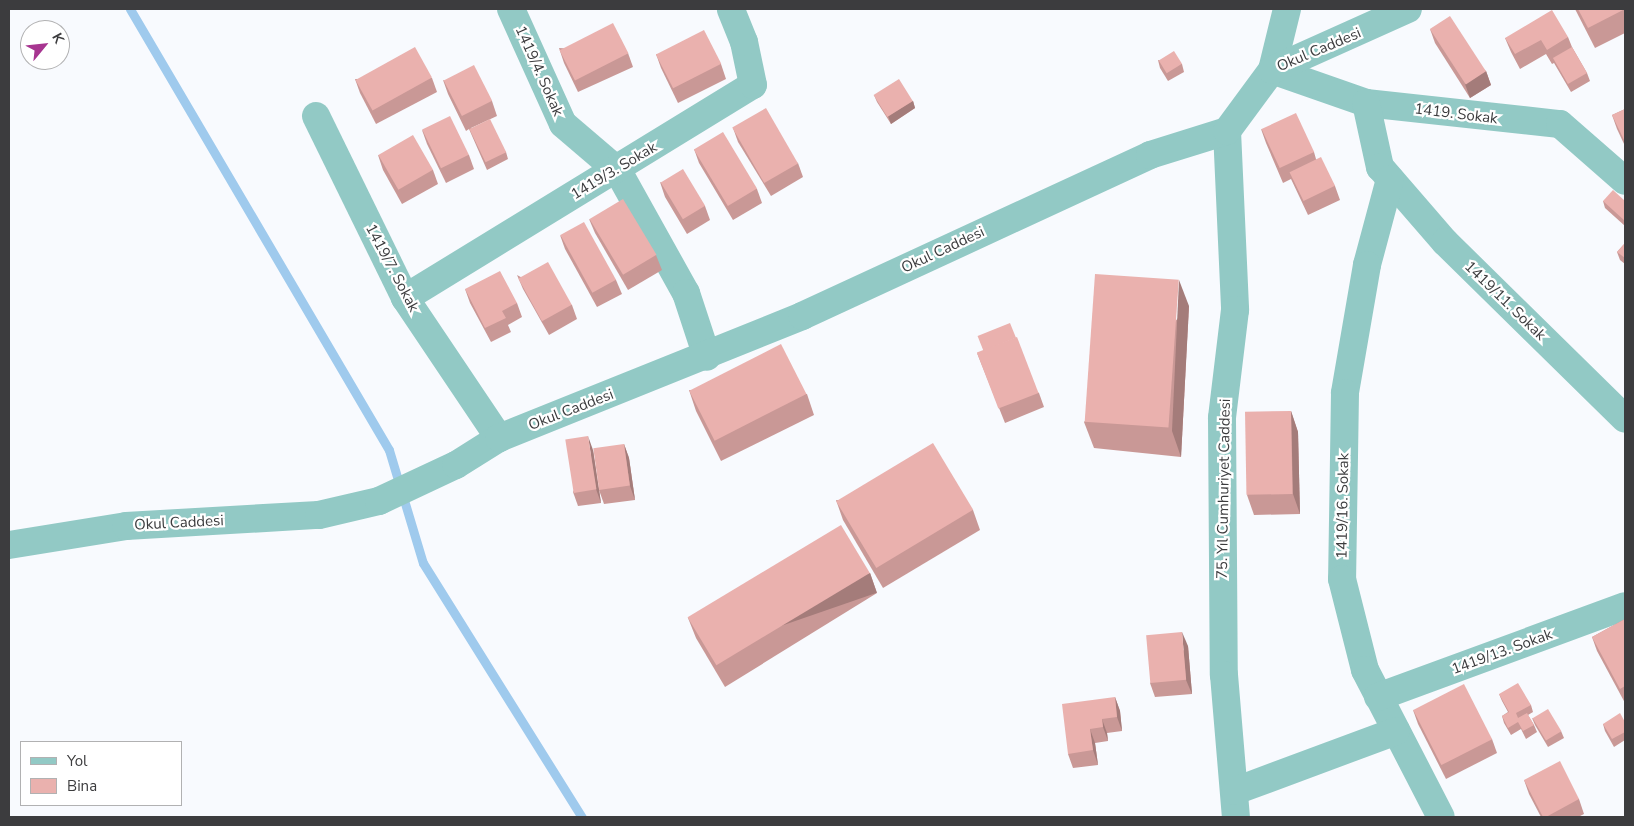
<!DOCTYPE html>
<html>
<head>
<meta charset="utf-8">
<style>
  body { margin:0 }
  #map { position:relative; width:1634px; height:826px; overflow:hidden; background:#f8fafe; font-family:"Nunito Sans",sans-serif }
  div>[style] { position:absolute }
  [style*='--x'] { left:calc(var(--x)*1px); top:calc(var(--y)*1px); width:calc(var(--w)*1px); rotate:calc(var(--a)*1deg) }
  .stream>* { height:9px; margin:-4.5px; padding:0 4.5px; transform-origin:4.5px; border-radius:4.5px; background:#9fcaed }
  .minor>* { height:28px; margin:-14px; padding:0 14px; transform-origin:14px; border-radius:14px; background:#92c9c5 }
  .wall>* { inset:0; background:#c99896 }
  .shaded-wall>* { inset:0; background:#a47c7a; transform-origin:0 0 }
  .building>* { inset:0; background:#eab1ae; transform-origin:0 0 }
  span { translate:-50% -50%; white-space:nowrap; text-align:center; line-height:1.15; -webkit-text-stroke:4.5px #fff; paint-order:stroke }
  .street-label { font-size:15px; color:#3c3c3e }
  .frame { position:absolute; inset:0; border:10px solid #3c3c3e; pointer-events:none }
  .legend { position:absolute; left:20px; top:741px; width:162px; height:65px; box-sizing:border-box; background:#fff; border:1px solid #b1b1b2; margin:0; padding:6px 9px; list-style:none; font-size:15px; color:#3c3c3e }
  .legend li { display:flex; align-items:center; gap:10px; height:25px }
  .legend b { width:25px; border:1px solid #b1b1b2 }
  .north { position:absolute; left:20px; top:20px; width:50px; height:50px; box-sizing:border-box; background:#fff; border:1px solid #b1b1b2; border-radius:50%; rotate:62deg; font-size:14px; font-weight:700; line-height:20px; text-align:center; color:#3c3c3e }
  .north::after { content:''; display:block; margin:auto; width:18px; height:22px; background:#a73590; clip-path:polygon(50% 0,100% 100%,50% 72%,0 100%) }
</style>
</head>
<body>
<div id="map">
  <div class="stream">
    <div style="--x:130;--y:9;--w:511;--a:59.57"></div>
    <div style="--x:389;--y:450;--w:118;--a:73.3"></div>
    <div style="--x:423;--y:563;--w:300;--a:58"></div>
  </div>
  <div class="minor">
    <div style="--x:511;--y:9;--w:126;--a:65.7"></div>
    <div style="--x:563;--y:124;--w:72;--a:40.5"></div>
    <div style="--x:618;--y:171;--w:140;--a:60.9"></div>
    <div style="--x:686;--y:293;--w:67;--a:71.8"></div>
    <div style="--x:1272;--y:70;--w:100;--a:19.3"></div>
    <div style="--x:1366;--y:103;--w:195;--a:6.2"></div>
    <div style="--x:1560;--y:124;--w:86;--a:41.2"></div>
    <div style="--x:1272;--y:70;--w:63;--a:-76.2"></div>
    <div style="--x:1366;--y:103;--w:66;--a:77.7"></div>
    <div style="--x:1380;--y:167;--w:99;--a:49.1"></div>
    <div style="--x:1445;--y:242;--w:252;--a:44.5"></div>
    <div style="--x:316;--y:116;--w:203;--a:63.9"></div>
    <div style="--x:405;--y:298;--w:169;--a:56.1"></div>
    <div style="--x:1227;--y:131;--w:179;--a:87.4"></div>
    <div style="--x:1235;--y:310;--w:109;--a:96.9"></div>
    <div style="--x:1222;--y:418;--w:257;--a:89.6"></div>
    <div style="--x:1224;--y:675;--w:143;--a:85.2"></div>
    <div style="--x:1390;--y:179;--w:89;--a:105"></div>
    <div style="--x:1367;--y:265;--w:130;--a:99.8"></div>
    <div style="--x:1345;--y:393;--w:186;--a:90.9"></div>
    <div style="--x:1342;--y:579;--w:94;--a:75.8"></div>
    <div style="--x:1365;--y:670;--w:165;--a:62.7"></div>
    <div style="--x:405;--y:298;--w:408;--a:-31.5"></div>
    <div style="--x:753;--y:85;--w:44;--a:-101.8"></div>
    <div style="--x:744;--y:42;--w:35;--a:-112"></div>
    <div style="--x:9;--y:545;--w:119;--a:-9.2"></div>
    <div style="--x:126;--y:526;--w:193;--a:-3.3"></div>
    <div style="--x:319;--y:515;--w:62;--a:-13.1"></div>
    <div style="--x:379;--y:501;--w:85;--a:-25.1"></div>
    <div style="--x:456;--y:465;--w:51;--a:-32.1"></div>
    <div style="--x:499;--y:438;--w:327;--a:-21.9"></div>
    <div style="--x:802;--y:316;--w:383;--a:-24.8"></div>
    <div style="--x:1150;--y:155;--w:81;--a:-17.3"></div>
    <div style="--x:1227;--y:131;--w:76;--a:-53.6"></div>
    <div style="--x:1272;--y:70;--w:149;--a:-24.2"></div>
    <div style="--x:1378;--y:697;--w:263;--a:-20.2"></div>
    <div style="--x:1235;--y:791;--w:172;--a:-20.4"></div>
  </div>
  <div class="wall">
    <div style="clip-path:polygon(1575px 9px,1625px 9px,1625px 33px,1595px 48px)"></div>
    <div style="clip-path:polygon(1430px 29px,1486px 71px,1491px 85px,1470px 98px,1435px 43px)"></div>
    <div style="clip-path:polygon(1568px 37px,1572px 47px,1587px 73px,1590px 81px,1571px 92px,1554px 63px,1552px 64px,1546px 54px,1520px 69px,1511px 52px,1505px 38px)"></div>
    <div style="clip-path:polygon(559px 48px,628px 53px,633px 67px,578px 92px,564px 63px)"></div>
    <div style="clip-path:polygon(656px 54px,721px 64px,726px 79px,678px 103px,661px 68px)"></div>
    <div style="clip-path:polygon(1158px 60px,1182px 64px,1184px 72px,1168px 81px,1160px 68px)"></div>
    <div style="clip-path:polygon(432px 78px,437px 92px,376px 124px,360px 93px,355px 79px)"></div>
    <div style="clip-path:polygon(443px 80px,492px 101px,497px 116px,471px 128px,506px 152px,508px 159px,487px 170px,469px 129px,466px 131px,448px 94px)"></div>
    <div style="clip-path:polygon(874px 95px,913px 101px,915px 108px,891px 124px,877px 102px)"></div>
    <div style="clip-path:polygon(1625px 109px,1625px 146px,1617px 129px,1612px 115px)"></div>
    <div style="clip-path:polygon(733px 128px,798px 163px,803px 177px,771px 196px,738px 142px)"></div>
    <div style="clip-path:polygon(1261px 129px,1314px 152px,1316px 159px,1335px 186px,1340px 200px,1308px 215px,1291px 179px,1283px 183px,1266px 143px)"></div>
    <div style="clip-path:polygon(422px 130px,469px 155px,474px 169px,446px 183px,427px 144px)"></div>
    <div style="clip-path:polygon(694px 149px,757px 189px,762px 203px,733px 220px,699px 163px)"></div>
    <div style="clip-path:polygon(378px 155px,433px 170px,438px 184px,402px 204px,383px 170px)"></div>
    <div style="clip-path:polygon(660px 182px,705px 206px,710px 220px,687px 234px,665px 197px)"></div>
    <div style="clip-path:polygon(1603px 201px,1625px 201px,1625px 226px,1605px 208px)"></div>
    <div style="clip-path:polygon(589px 219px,656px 255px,662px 270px,628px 290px,595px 233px)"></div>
    <div style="clip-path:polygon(560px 235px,616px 280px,622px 294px,597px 307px,565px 249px)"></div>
    <div style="clip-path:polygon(1625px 243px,1625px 264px,1620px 260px,1617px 252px)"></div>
    <div style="clip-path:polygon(517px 275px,572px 305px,577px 319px,549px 335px,523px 289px)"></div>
    <div style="clip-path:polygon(465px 289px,517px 303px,522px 317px,508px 325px,511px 332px,491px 342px,470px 303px)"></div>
    <div style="clip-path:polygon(1189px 306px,1181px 457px,1094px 448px,1084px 422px)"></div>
    <div style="clip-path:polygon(977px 353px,1039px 393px,1044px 407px,1005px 423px)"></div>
    <div style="clip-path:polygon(689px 390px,807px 394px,814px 415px,721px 461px,696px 411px)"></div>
    <div style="clip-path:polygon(1291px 411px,1298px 432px,1300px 514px,1254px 515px,1247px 495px)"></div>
    <div style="clip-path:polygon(624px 444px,629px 458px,635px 500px,604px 504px,599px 490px)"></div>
    <div style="clip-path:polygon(593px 450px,601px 503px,578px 506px,573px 492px)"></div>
    <div style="clip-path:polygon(836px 500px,973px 510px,980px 530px,883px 588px,843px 520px)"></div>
    <div style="clip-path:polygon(870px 573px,877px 593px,725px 687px,696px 638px,688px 618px)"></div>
    <div style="clip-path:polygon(1625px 619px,1625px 703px,1597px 651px,1592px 637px)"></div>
    <div style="clip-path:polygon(1188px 646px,1192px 694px,1155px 697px,1150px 683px)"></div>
    <div style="clip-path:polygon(1499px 694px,1531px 705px,1533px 712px,1528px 715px,1534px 725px,1537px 732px,1526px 739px,1521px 729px,1511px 735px,1504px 723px,1502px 716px,1508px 712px,1502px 701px)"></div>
    <div style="clip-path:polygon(1115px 697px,1120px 711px,1122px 731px,1107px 733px,1108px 741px,1095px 743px,1098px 765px,1073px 768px,1068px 754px)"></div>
    <div style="clip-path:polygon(1413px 710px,1492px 739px,1497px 753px,1446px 779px,1418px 724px)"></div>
    <div style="clip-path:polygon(1532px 718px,1561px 731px,1564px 738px,1548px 747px,1535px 725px)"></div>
    <div style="clip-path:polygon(1625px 722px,1625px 740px,1614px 747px,1605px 731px,1603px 724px)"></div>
    <div style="clip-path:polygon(1524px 780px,1579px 799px,1584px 814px,1578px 817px,1541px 817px,1529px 794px)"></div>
  </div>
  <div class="shaded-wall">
    <div style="clip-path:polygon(1486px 71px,1491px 85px,1470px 98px,1465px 84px)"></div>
    <div style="clip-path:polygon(913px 101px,915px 108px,891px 124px,888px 116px)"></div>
    <div style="clip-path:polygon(1179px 280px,1189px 306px,1181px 457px,1172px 431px)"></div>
    <div style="clip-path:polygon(1291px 411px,1298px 432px,1300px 514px,1293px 494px)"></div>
    <div style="clip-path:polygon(588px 436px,593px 450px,601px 503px,596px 489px)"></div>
    <div style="clip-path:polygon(624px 444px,629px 458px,635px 500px,630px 486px)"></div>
    <div style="left:870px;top:573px;width:21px;height:178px;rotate:71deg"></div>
    <div style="clip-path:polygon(1182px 632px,1188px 646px,1192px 694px,1186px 680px)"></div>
    <div style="clip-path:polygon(1115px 697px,1120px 711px,1122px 731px,1117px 717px)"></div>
    <div style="clip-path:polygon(1102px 719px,1107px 733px,1108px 741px,1103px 727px)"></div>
    <div style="clip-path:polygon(1090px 729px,1095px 743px,1098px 765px,1093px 750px)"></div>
  </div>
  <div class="building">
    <div style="clip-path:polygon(1578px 9px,1625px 9px,1588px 28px)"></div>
    <div style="clip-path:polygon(1552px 10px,1568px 37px,1547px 50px,1541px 40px,1515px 54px,1505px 38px)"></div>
    <div style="left:1450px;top:16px;width:66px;height:24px;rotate:57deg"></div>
    <div style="left:613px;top:23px;width:34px;height:60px;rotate:63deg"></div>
    <div style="left:704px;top:30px;width:38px;height:54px;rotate:63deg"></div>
    <div style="left:415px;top:47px;width:35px;height:68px;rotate:61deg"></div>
    <div style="left:1572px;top:47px;width:30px;height:22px;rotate:60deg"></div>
    <div style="left:1174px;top:51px;width:15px;height:18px;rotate:58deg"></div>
    <div style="left:474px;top:65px;width:40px;height:34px;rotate:63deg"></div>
    <div style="left:899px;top:79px;width:26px;height:30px;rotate:58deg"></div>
    <div style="left:766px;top:108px;width:64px;height:39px;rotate:60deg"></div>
    <div style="clip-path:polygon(1625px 109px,1625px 142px,1612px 115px)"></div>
    <div style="left:1296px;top:113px;width:43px;height:38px;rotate:65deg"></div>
    <div style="left:450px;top:116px;width:43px;height:31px;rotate:64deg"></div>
    <div style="left:490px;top:119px;width:37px;height:23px;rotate:64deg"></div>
    <div style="left:723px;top:132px;width:66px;height:34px;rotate:59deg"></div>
    <div style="left:413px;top:135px;width:40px;height:40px;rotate:60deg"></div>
    <div style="left:1321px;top:157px;width:32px;height:35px;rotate:64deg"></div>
    <div style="left:683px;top:169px;width:43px;height:26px;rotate:59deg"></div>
    <div style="clip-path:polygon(1613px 190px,1625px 201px,1625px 221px,1603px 201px)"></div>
    <div style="left:623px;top:199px;width:65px;height:39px;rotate:59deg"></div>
    <div style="left:584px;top:222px;width:66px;height:27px;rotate:61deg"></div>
    <div style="clip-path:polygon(1625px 243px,1625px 258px,1617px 252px)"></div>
    <div style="left:548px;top:262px;width:49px;height:34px;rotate:61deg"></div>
    <div style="clip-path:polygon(500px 271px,517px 303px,502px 311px,506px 318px,485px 328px,465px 289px)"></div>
    <div style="left:1095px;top:274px;width:84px;height:148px;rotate:4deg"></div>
    <div style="left:1010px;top:323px;width:16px;height:35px;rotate:68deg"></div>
    <div style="left:1017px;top:337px;width:60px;height:43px;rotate:69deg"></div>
    <div style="left:781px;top:344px;width:56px;height:103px;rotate:63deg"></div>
    <div style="left:1291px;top:411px;width:83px;height:46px;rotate:89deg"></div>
    <div style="left:588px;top:436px;width:54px;height:23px;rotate:81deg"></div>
    <div style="left:933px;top:443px;width:78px;height:113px;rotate:59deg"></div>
    <div style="left:624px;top:444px;width:42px;height:31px;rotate:82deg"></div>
    <div style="left:841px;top:525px;width:56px;height:179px;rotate:59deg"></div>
    <div style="clip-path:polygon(1625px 619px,1625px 686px,1620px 689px,1592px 637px)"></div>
    <div style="left:1182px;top:632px;width:48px;height:36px;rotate:85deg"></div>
    <div style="clip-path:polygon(1518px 683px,1531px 705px,1516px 713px,1518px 718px,1527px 713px,1534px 725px,1523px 731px,1518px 722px,1508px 728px,1502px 716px,1509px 712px,1499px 694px)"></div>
    <div style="left:1464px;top:684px;width:62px;height:57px;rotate:63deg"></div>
    <div style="clip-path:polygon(1115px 697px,1117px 717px,1102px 719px,1103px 727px,1090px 729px,1093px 750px,1068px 754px,1062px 704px)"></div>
    <div style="left:1548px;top:709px;width:26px;height:18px;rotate:59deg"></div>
    <div style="clip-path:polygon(1620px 713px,1625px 722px,1625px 732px,1612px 739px,1603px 724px)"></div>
    <div style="clip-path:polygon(1560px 761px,1579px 799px,1546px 817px,1543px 817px,1524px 780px)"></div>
  </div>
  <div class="street-label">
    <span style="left:1319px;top:50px;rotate:-23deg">Okul Caddesi</span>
    <span style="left:539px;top:71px;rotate:66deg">1419/4. Sokak</span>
    <span style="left:1456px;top:114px;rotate:7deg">1419. Sokak</span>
    <span style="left:614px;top:171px;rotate:-31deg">1419/3. Sokak</span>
    <span style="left:943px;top:250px;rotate:-25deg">Okul Caddesi</span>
    <span style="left:392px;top:268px;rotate:62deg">1419/7. Sokak</span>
    <span style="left:1505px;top:301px;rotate:44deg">1419/11. Sokak</span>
    <span style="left:571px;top:410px;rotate:-21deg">Okul Caddesi</span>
    <span style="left:1224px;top:489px;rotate:-89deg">75. Yıl Cumhuriyet Caddesi</span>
    <span style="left:1343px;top:506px;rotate:-89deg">1419/16. Sokak</span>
    <span style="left:179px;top:523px;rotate:-3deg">Okul Caddesi</span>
    <span style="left:1502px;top:652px;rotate:-20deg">1419/13. Sokak</span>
  </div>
  <div class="frame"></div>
  <ul class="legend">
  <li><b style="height:6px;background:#92c9c5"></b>Yol</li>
  <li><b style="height:14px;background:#eab1ae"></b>Bina</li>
  </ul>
  <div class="north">K</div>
</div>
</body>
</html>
